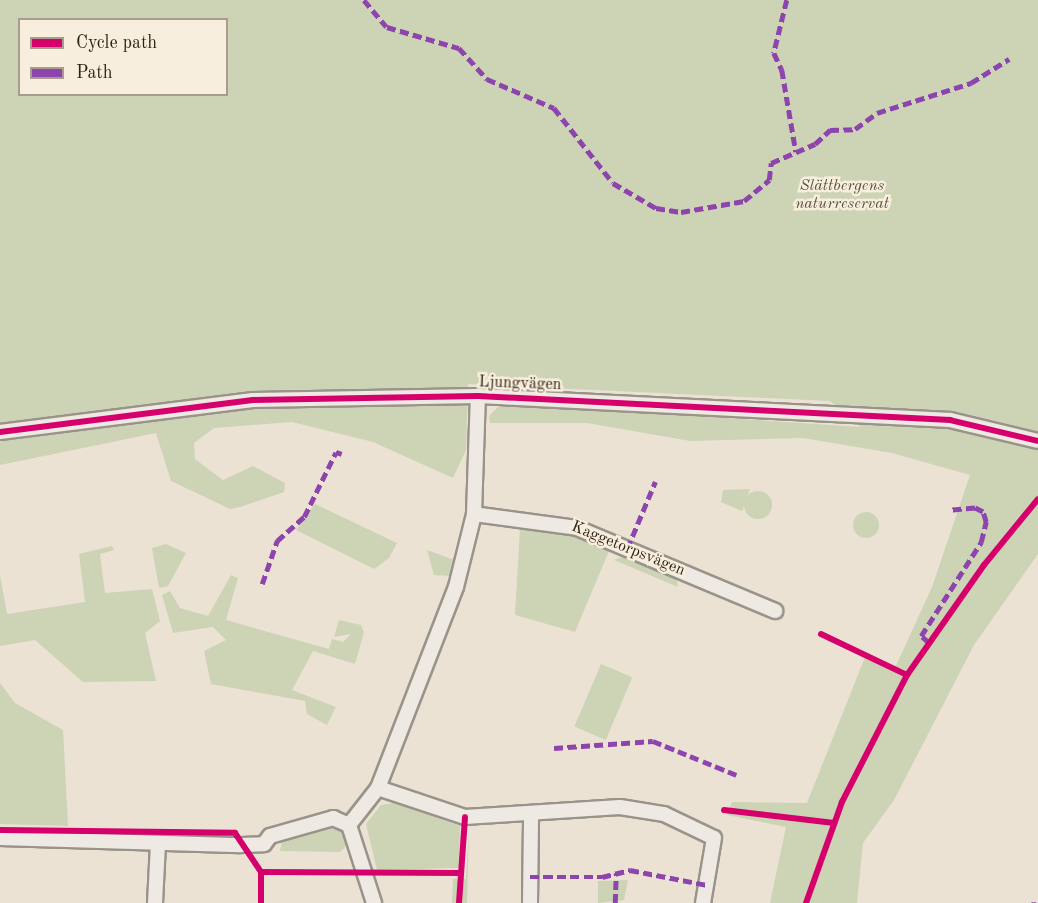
<!DOCTYPE html>
<html>
<head>
<meta charset="utf-8">
<style>
  body { margin:0 }
  #map { position:relative; width:1038px; height:903px; overflow:hidden; background:#ebe2d4; font-family:"Old Standard TT",serif }
  div>[style] { position:absolute }
  [style*='--x'] { left:calc(var(--x)*1px); top:calc(var(--y)*1px); width:calc(var(--w)*1px); rotate:calc(var(--a)*1deg) }
  .green>* { inset:0; background:#cdd3b5; transform-origin:0 0 }
  .round { border-radius:50% }
  .roads { filter:drop-shadow(2px 0 #999389) drop-shadow(-2px 0 #999389) drop-shadow(0 2px #999389) drop-shadow(0 -2px #999389) }
  .minor>* { height:14px; margin:-7px; padding:0 7px; transform-origin:7px; border-radius:7px; background:#eeeae3 }
  .quiet>* { height:4.5px; margin-top:-2.25px; transform-origin:0; background:repeating-linear-gradient(90deg,#8e44ad 0 9px,transparent 0 13.5px) }
  .cycleway>* { height:6px; margin:-3px; padding:0 3px; transform-origin:3px; border-radius:3px; background:#d6006c }
  span { translate:-50% -50%; white-space:nowrap; text-align:center; line-height:1.15; -webkit-text-stroke:5px #f8eedd; paint-order:stroke }
  .park-label { font-size:16px; color:#57533e; font-style:italic }
  .street-label { font-size:16px; color:#2f2215 }
  .legend { position:absolute; left:18px; top:18px; width:210px; height:78px; box-sizing:border-box; background:#f8eedd; border:2px solid #a89c8d; margin:0; padding:8px 10px; list-style:none; font-size:18px; color:#2f2215 }
  .legend li { display:flex; align-items:center; gap:12px; height:30px }
  .legend b { width:30px; border:2px solid #a89c8d }
</style>
</head>
<body>
<div id="map">
  <div class="green">
    <div style="clip-path:polygon(evenodd,0 0,1038px 0,1038px 554px,974px 645px,894px 800px,863px 843px,857px 903px,770px 903px,786px 827px,727px 815px,732px 802px,807px 803px,865px 657px,894px 670px,932px 587px,970px 475px,892px 453px,803px 438px,690px 441px,587px 423px,490px 423px,489px 416px,502px 403px,861px 427px,830px 401px,468px 384px,466px 450px,453px 478px,373px 442px,292px 422px,214px 428px,194px 443px,195px 459px,223px 480px,253px 466px,285px 483px,284px 492px,240px 507px,230px 509px,171px 481px,156px 433px,0 465px,0 0,20px 20px,226px 20px,226px 94px,20px 94px,20px 20px)"></div>
    <div style="clip-path:polygon(750px 489px,742px 511px,721px 502px,723px 490px)"></div>
    <div class="round" style="left:744px;top:491px;width:28px;height:28px"></div>
    <div style="clip-path:polygon(315px 504px,397px 543px,389px 558px,374px 569px,296px 530px)"></div>
    <div class="round" style="left:853px;top:512px;width:26px;height:26px"></div>
    <div style="clip-path:polygon(520px 528px,558px 531px,609px 551px,575px 632px,515px 615px)"></div>
    <div style="clip-path:polygon(166px 544px,186px 553px,168px 586px,159px 588px,152px 548px)"></div>
    <div style="clip-path:polygon(112px 546px,114px 550px,100px 554px,105px 593px,152px 589px,160px 621px,145px 633px,156px 681px,83px 682px,35px 640px,0 646px,0 575px,7px 614px,85px 602px,79px 554px)"></div>
    <div style="clip-path:polygon(427px 550px,457px 561px,451px 576px,434px 575px)"></div>
    <div style="clip-path:polygon(627px 555px,676px 576px,678px 587px,614px 560px)"></div>
    <div style="clip-path:polygon(231px 575px,238px 578px,226px 620px,329px 649px,332px 639px,343px 642px,351px 634px,334px 637px,339px 620px,361px 625px,364px 632px,355px 664px,313px 651px,292px 690px,336px 707px,327px 725px,307px 714px,305px 701px,211px 684px,204px 651px,226px 640px,213px 627px,173px 633px,162px 595px,170px 591px,180px 608px,208px 616px)"></div>
    <div style="left:601px;top:664px;width:34px;height:68px;rotate:23deg"></div>
    <div style="clip-path:polygon(0 683px,15px 703px,63px 730px,68px 826px,0 824px)"></div>
    <div style="clip-path:polygon(393px 803px,460px 826px,459px 868px,377px 870px,366px 824px,381px 805px)"></div>
    <div style="clip-path:polygon(334px 825px,347px 831px,349px 843px,340px 852px,280px 851px,282px 840px)"></div>
    <div style="clip-path:polygon(469px 829px,467px 903px,452px 903px,453px 879px,466px 879px)"></div>
    <div style="clip-path:polygon(628px 880px,624px 900px,598px 903px,598px 881px)"></div>
  </div>
  <div class="roads">
    <div class="minor">
      <div style="--x:0;--y:432;--w:255;--a:-7.2"></div>
      <div style="--x:253;--y:400;--w:225;--a:-1"></div>
      <div style="--x:478;--y:396;--w:473;--a:2.9"></div>
      <div style="--x:950;--y:420;--w:90;--a:13.4"></div>
      <div style="--x:474;--y:514;--w:104;--a:7.7"></div>
      <div style="--x:577;--y:528;--w:215;--a:22.7"></div>
      <div style="--x:378;--y:788;--w:92;--a:18.4"></div>
      <div style="--x:465;--y:817;--w:155;--a:-3.7"></div>
      <div style="--x:620;--y:807;--w:45;--a:9"></div>
      <div style="--x:664;--y:814;--w:55;--a:25.6"></div>
      <div style="--x:714;--y:838;--w:66;--a:99.6"></div>
      <div style="--x:349;--y:825;--w:82;--a:72.2"></div>
      <div style="--x:0;--y:838;--w:241;--a:1.7"></div>
      <div style="--x:241;--y:845;--w:23;--a:-2"></div>
      <div style="--x:264;--y:844;--w:10;--a:-53"></div>
      <div style="--x:270;--y:836;--w:66;--a:-15.9"></div>
      <div style="--x:333;--y:818;--w:17;--a:24"></div>
      <div style="--x:349;--y:825;--w:47;--a:-51.9"></div>
      <div style="--x:378;--y:788;--w:216;--a:-68.8"></div>
      <div style="--x:456;--y:587;--w:75;--a:-76.1"></div>
      <div style="--x:474;--y:514;--w:118;--a:-88.1"></div>
      <div style="--x:155;--y:903;--w:60;--a:-87.1"></div>
      <div style="--x:530;--y:903;--w:88;--a:-89.3"></div>
    </div>
  </div>
  <div class="quiet">
    <div style="--x:364;--y:0;--w:35;--a:50"></div>
    <div style="--x:387;--y:27;--w:75;--a:16.3"></div>
    <div style="--x:459;--y:48;--w:42;--a:47.9"></div>
    <div style="--x:487;--y:79;--w:73;--a:23.4"></div>
    <div style="--x:554;--y:108;--w:95;--a:51.8"></div>
    <div style="--x:613;--y:183;--w:50;--a:30.2"></div>
    <div style="--x:656;--y:208;--w:25;--a:9"></div>
    <div style="--x:681;--y:212;--w:64;--a:-9.9"></div>
    <div style="--x:744;--y:201;--w:33;--a:-40"></div>
    <div style="--x:769;--y:180;--w:17;--a:-83"></div>
    <div style="--x:771;--y:163;--w:48;--a:-23.4"></div>
    <div style="--x:815;--y:144;--w:21;--a:-43"></div>
    <div style="--x:830;--y:130;--w:25;--a:-2"></div>
    <div style="--x:855;--y:129;--w:27;--a:-36"></div>
    <div style="--x:877;--y:113;--w:99;--a:-17.7"></div>
    <div style="--x:971;--y:83;--w:45;--a:-32.3"></div>
    <div style="--x:787;--y:0;--w:55;--a:103.8"></div>
    <div style="--x:774;--y:53;--w:19;--a:65"></div>
    <div style="--x:782;--y:70;--w:83;--a:80.3"></div>
    <div style="--x:627;--y:549;--w:73;--a:-67.3"></div>
    <div style="--x:262;--y:584;--w:46;--a:-70.8"></div>
    <div style="--x:277;--y:541;--w:36;--a:-42"></div>
    <div style="--x:304;--y:517;--w:72;--a:-63.8"></div>
    <div style="--x:336;--y:452;--w:6;--a:18"></div>
    <div style="--x:929;--y:643;--w:11;--a:-139"></div>
    <div style="--x:921;--y:636;--w:112;--a:-57.4"></div>
    <div style="--x:981;--y:542;--w:21;--a:-76"></div>
    <div style="--x:986;--y:522;--w:10;--a:-107"></div>
    <div style="--x:983;--y:512;--w:9;--a:-153"></div>
    <div style="--x:975;--y:508;--w:25;--a:175"></div>
    <div style="--x:554;--y:748;--w:99;--a:-4"></div>
    <div style="--x:653;--y:741;--w:93;--a:22.1"></div>
    <div style="--x:530;--y:877;--w:72;--a:0"></div>
    <div style="--x:602;--y:877;--w:29;--a:-14"></div>
    <div style="--x:630;--y:870;--w:78;--a:11"></div>
    <div style="--x:1034;--y:902;--w:1;--a:90"></div>
    <div style="--x:615;--y:903;--w:30;--a:-88"></div>
  </div>
  <div class="cycleway">
    <div style="--x:0;--y:432;--w:255;--a:-7.2"></div>
    <div style="--x:253;--y:400;--w:225;--a:-1"></div>
    <div style="--x:478;--y:396;--w:473;--a:2.9"></div>
    <div style="--x:950;--y:420;--w:90;--a:13.4"></div>
    <div style="--x:821;--y:634;--w:95;--a:25.5"></div>
    <div style="--x:724;--y:810;--w:111;--a:6.7"></div>
    <div style="--x:0;--y:830;--w:235;--a:0.7"></div>
    <div style="--x:235;--y:833;--w:47;--a:56.3"></div>
    <div style="--x:261;--y:872;--w:31;--a:90"></div>
    <div style="--x:261;--y:872;--w:199;--a:0.3"></div>
    <div style="--x:459;--y:903;--w:86;--a:-86"></div>
    <div style="--x:806;--y:903;--w:107;--a:-70.4"></div>
    <div style="--x:842;--y:802;--w:143;--a:-62.9"></div>
    <div style="--x:907;--y:675;--w:134;--a:-55"></div>
    <div style="--x:984;--y:565;--w:85;--a:-50.7"></div>
  </div>
  <div class="park-label">
    <span style="left:842px;top:195px">Slättbergens<br>naturreservat</span>
  </div>
  <div class="street-label">
    <span style="left:520px;top:384px;rotate:2deg">Ljungvägen</span>
    <span style="left:628px;top:549px;rotate:22deg">Kaggetorpsvägen</span>
  </div>
  <ul class="legend">
  <li><b style="height:8px;background:#d6006c"></b>Cycle path</li>
  <li><b style="height:8px;background:#8e44ad"></b>Path</li>
  </ul>
</div>
</body>
</html>
